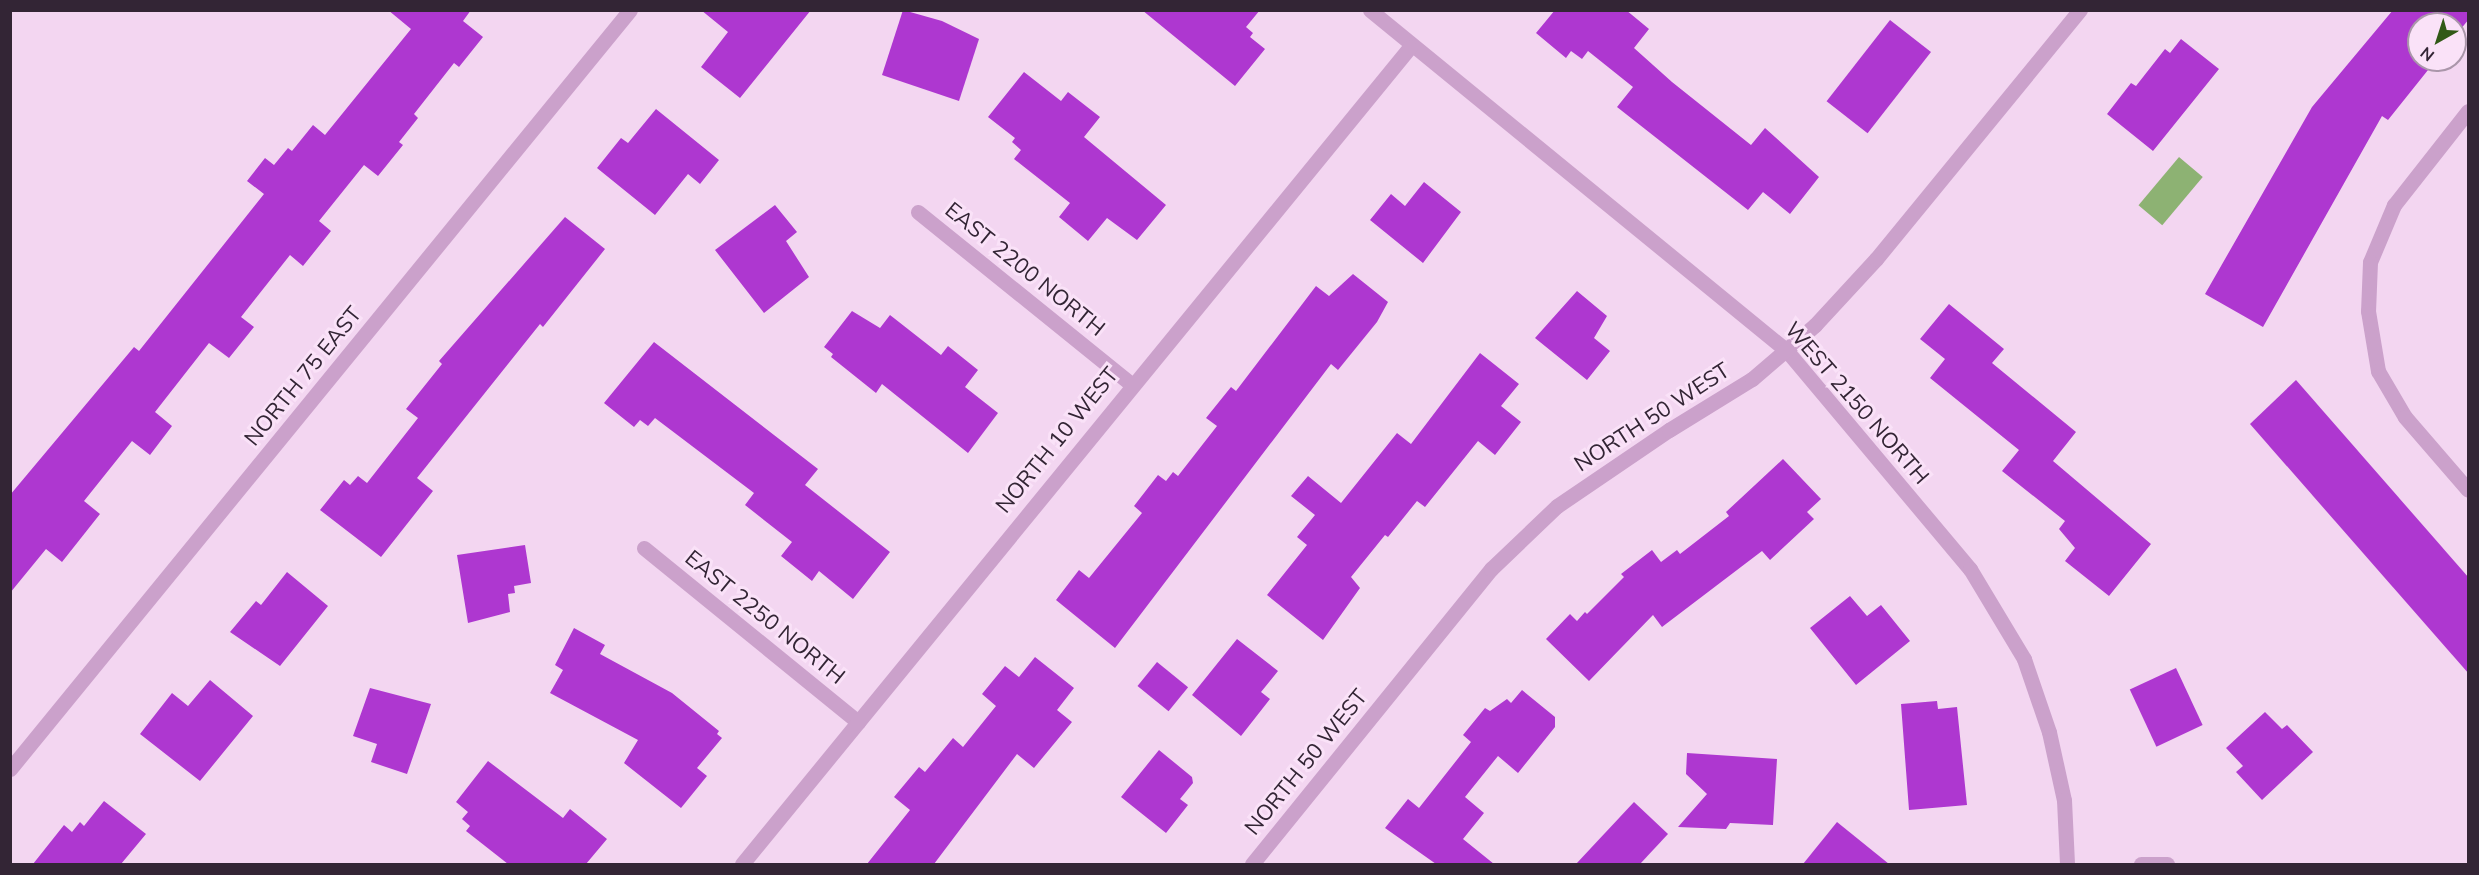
<!DOCTYPE html>
<html>
<head>
<meta charset="utf-8">
<style>
  body { margin:0 }
  #map { position:relative; width:2479px; height:875px; overflow:hidden; background:#f3d6f1; font-family:Mulish,sans-serif }
  div>[style] { position:absolute }
  [style*='--x'] { left:calc(var(--x)*1px); top:calc(var(--y)*1px); width:calc(var(--w)*1px); rotate:calc(var(--a)*1deg) }
  .water>* { inset:0; background:#8db273; transform-origin:0 0 }
  .building>* { inset:0; background:#ae37d0; transform-origin:0 0 }
  .minor>* { height:15px; margin:-7.5px; padding:0 7.5px; transform-origin:7.5px; border-radius:7.5px; background:#cba1cb }
  span { translate:-50% -50%; white-space:nowrap; text-align:center; line-height:1.15; -webkit-text-stroke:6px #fae2f8; paint-order:stroke }
  .street-label { font-size:22px; color:#332535 }
  .frame { position:absolute; inset:0; border:12px solid #332535; pointer-events:none }
  .north { position:absolute; left:2407px; top:12px; width:60px; height:60px; box-sizing:border-box; background:#fae2f8; border:2px solid #aa96aa; border-radius:50%; rotate:219deg; font-size:16px; font-weight:700; line-height:24px; text-align:center; color:#332535 }
  .north::after { content:''; display:block; margin:auto; width:21px; height:27px; background:#315917; clip-path:polygon(50% 0,100% 100%,50% 72%,0 100%) }
</style>
</head>
<body>
<div id="map">
  <div class="water">
    <div style="left:2179px;top:157px;width:31px;height:63px;rotate:40deg"></div>
  </div>
  <div class="building">
    <div style="clip-path:polygon(388px 10px,471px 10px,463px 21px,483px 37px,459px 67px,454px 63px,414px 114px,418px 118px,399px 142px,403px 145px,378px 176px,364px 165px,319px 221px,331px 231px,303px 266px,290px 255px,241px 317px,254px 327px,229px 358px,209px 343px,155px 412px,172px 426px,150px 455px,132px 441px,84px 501px,100px 514px,62px 562px,46px 549px,10px 593px,10px 495px,134px 347px,139px 351px,264px 194px,247px 181px,265px 158px,274px 165px,288px 148px,292px 151px,313px 125px,325px 135px,411px 29px)"></div>
    <div style="clip-path:polygon(701px 10px,811px 10px,740px 98px,701px 67px,728px 32px)"></div>
    <div style="clip-path:polygon(903px 10px,942px 21px,979px 39px,959px 101px,882px 75px)"></div>
    <div style="clip-path:polygon(1142px 10px,1260px 10px,1246px 27px,1253px 33px,1250px 37px,1265px 49px,1235px 86px)"></div>
    <div style="clip-path:polygon(1555px 10px,1626px 10px,1649px 29px,1634px 48px,1672px 82px,1751px 145px,1765px 128px,1819px 177px,1790px 214px,1763px 192px,1748px 210px,1617px 107px,1633px 87px,1588px 51px,1582px 59px,1571px 51px,1566px 58px,1536px 33px)"></div>
    <div style="clip-path:polygon(2393px 10px,2469px 10px,2469px 19px,2455px 36px,2455px 24px,2419px 24px,2419px 60px,2436px 60px,2388px 120px,2382px 116px,2263px 327px,2205px 294px,2312px 107px)"></div>
    <div style="left:1890px;top:20px;width:52px;height:103px;rotate:38deg"></div>
    <div style="clip-path:polygon(2181px 39px,2219px 69px,2153px 151px,2107px 114px,2131px 83px,2136px 86px,2165px 49px,2170px 53px)"></div>
    <div style="clip-path:polygon(1024px 72px,1061px 101px,1068px 92px,1100px 117px,1084px 137px,1166px 205px,1137px 240px,1107px 218px,1088px 241px,1059px 217px,1070px 203px,1014px 159px,1021px 150px,1012px 142px,1015px 138px,988px 117px)"></div>
    <div style="clip-path:polygon(656px 109px,719px 160px,700px 184px,688px 174px,655px 215px,597px 168px,621px 138px,628px 143px)"></div>
    <div style="clip-path:polygon(1424px 182px,1461px 212px,1423px 263px,1370px 220px,1391px 194px,1405px 206px)"></div>
    <div style="clip-path:polygon(775px 205px,797px 232px,786px 241px,809px 277px,764px 313px,715px 250px)"></div>
    <div style="clip-path:polygon(565px 217px,605px 249px,543px 327px,540px 324px,417px 478px,433px 491px,381px 557px,320px 510px,344px 480px,350px 485px,358px 476px,367px 483px,418px 418px,406px 409px,442px 364px,439px 361px)"></div>
    <div style="clip-path:polygon(1353px 274px,1388px 302px,1377px 322px,1338px 370px,1331px 364px,1115px 648px,1056px 600px,1079px 570px,1089px 578px,1142px 513px,1134px 506px,1158px 475px,1166px 481px,1173px 472px,1178px 476px,1217px 426px,1206px 418px,1231px 387px,1236px 391px,1316px 286px,1329px 296px)"></div>
    <div style="clip-path:polygon(1577px 291px,1607px 316px,1594px 338px,1610px 351px,1587px 380px,1535px 338px)"></div>
    <div style="clip-path:polygon(1949px 304px,2004px 349px,1992px 363px,2076px 432px,2053px 461px,2151px 544px,2109px 596px,2065px 561px,2075px 548px,2059px 529px,2065px 521px,2002px 471px,2019px 450px,1930px 378px,1945px 359px,1920px 339px)"></div>
    <div style="clip-path:polygon(852px 311px,880px 328px,890px 315px,941px 355px,948px 346px,978px 370px,965px 387px,998px 413px,968px 453px,882px 384px,876px 393px,831px 357px,833px 354px,824px 347px)"></div>
    <div style="clip-path:polygon(654px 342px,818px 469px,805px 485px,890px 552px,853px 599px,819px 571px,812px 581px,781px 556px,792px 542px,745px 505px,754px 493px,655px 418px,648px 426px,640px 420px,634px 427px,604px 403px)"></div>
    <div style="clip-path:polygon(1480px 353px,1519px 384px,1501px 406px,1521px 422px,1495px 455px,1478px 441px,1425px 507px,1417px 501px,1388px 537px,1385px 535px,1351px 577px,1360px 588px,1323px 640px,1267px 595px,1307px 545px,1297px 537px,1315px 515px,1291px 496px,1308px 476px,1341px 503px,1397px 433px,1411px 444px)"></div>
    <div style="clip-path:polygon(2296px 380px,2469px 578px,2469px 674px,2250px 424px)"></div>
    <div style="clip-path:polygon(1783px 459px,1821px 499px,1807px 512px,1814px 519px,1770px 560px,1762px 551px,1662px 627px,1653px 615px,1589px 681px,1546px 639px,1570px 614px,1577px 621px,1585px 612px,1587px 614px,1624px 577px,1621px 574px,1652px 550px,1661px 562px,1677px 550px,1680px 554px,1729px 516px,1726px 512px)"></div>
    <div style="clip-path:polygon(525px 545px,531px 583px,514px 586px,515px 593px,508px 594px,510px 612px,468px 623px,457px 555px)"></div>
    <div style="clip-path:polygon(287px 572px,328px 606px,280px 666px,230px 632px,256px 601px,261px 605px)"></div>
    <div style="clip-path:polygon(1850px 596px,1867px 616px,1881px 605px,1910px 641px,1856px 685px,1810px 628px)"></div>
    <div style="clip-path:polygon(574px 628px,605px 645px,600px 654px,672px 693px,719px 731px,717px 734px,722px 738px,697px 768px,707px 776px,681px 808px,624px 763px,638px 740px,550px 693px,563px 670px,555px 665px)"></div>
    <div style="clip-path:polygon(1237px 639px,1278px 671px,1261px 692px,1270px 699px,1241px 736px,1192px 695px)"></div>
    <div style="clip-path:polygon(1035px 657px,1074px 688px,1057px 710px,1072px 722px,1034px 768px,1017px 754px,934px 864px,867px 864px,910px 810px,894px 797px,919px 767px,925px 772px,953px 738px,963px 747px,996px 706px,982px 694px,1005px 666px,1019px 677px)"></div>
    <div style="left:1157px;top:662px;width:40px;height:31px;rotate:39deg"></div>
    <div style="left:2176px;top:668px;width:63px;height:51px;rotate:65deg"></div>
    <div style="clip-path:polygon(210px 680px,253px 716px,200px 781px,140px 734px,172px 693px,188px 706px)"></div>
    <div style="clip-path:polygon(370px 688px,431px 704px,407px 774px,371px 762px,377px 744px,353px 736px)"></div>
    <div style="clip-path:polygon(1522px 690px,1555px 717px,1555px 727px,1518px 773px,1498px 756px,1465px 797px,1484px 813px,1463px 839px,1494px 864px,1436px 864px,1385px 828px,1408px 799px,1419px 808px,1471px 742px,1463px 735px,1485px 708px,1490px 711px,1507px 699px,1511px 703px)"></div>
    <div style="clip-path:polygon(1937px 701px,1938px 709px,1957px 707px,1967px 805px,1909px 810px,1901px 704px)"></div>
    <div style="clip-path:polygon(2265px 712px,2282px 729px,2287px 725px,2313px 752px,2262px 800px,2236px 772px,2243px 766px,2226px 748px)"></div>
    <div style="clip-path:polygon(1159px 750px,1192px 777px,1193px 783px,1180px 799px,1188px 805px,1166px 833px,1121px 797px)"></div>
    <div style="clip-path:polygon(1687px 753px,1777px 759px,1773px 825px,1730px 823px,1726px 829px,1678px 827px,1707px 794px,1686px 774px)"></div>
    <div style="clip-path:polygon(488px 761px,563px 818px,570px 809px,607px 839px,586px 864px,508px 864px,466px 831px,470px 826px,462px 819px,468px 812px,456px 802px)"></div>
    <div style="clip-path:polygon(104px 801px,146px 834px,121px 864px,33px 864px,64px 825px,72px 832px,80px 822px,84px 826px)"></div>
    <div style="clip-path:polygon(1634px 802px,1668px 834px,1640px 864px,1576px 864px)"></div>
    <div style="clip-path:polygon(1837px 822px,1889px 864px,1803px 864px)"></div>
  </div>
  <div class="minor">
    <div style="--x:1370;--y:10;--w:539;--a:39.27"></div>
    <div style="--x:1787;--y:351;--w:285;--a:50"></div>
    <div style="--x:1970;--y:569;--w:105;--a:59"></div>
    <div style="--x:2024;--y:659;--w:77;--a:71.1"></div>
    <div style="--x:2049;--y:732;--w:70;--a:77.6"></div>
    <div style="--x:2064;--y:800;--w:64;--a:87.3"></div>
    <div style="--x:2468;--y:111;--w:120;--a:128.2"></div>
    <div style="--x:2394;--y:205;--w:62;--a:112.8"></div>
    <div style="--x:2370;--y:262;--w:49;--a:92.3"></div>
    <div style="--x:2368;--y:311;--w:61;--a:80.5"></div>
    <div style="--x:2378;--y:371;--w:53;--a:59.6"></div>
    <div style="--x:2405;--y:417;--w:96;--a:49.2"></div>
    <div style="--x:918;--y:212;--w:274;--a:38.9"></div>
    <div style="--x:644;--y:548;--w:276;--a:39.1"></div>
    <div style="--x:10;--y:769;--w:980;--a:-50.76"></div>
    <div style="--x:742;--y:864;--w:1055;--a:-50.73"></div>
    <div style="--x:1252;--y:864;--w:380;--a:-51"></div>
    <div style="--x:1491;--y:569;--w:91;--a:-43.7"></div>
    <div style="--x:1557;--y:506;--w:135;--a:-34.2"></div>
    <div style="--x:1669;--y:430;--w:97;--a:-31.6"></div>
    <div style="--x:1752;--y:379;--w:83;--a:-40.6"></div>
    <div style="--x:1815;--y:325;--w:90;--a:-47.3"></div>
    <div style="--x:1876;--y:259;--w:322;--a:-50.7"></div>
    <div style="--x:2141;--y:864;--w:26;--a:0"></div>
  </div>
  <div class="street-label">
    <span style="left:1025px;top:269px;rotate:39deg">EAST 2200 NORTH</span>
    <span style="left:303px;top:376px;rotate:-51deg">NORTH 75 EAST</span>
    <span style="left:1857px;top:403px;rotate:49deg">WEST 2150 NORTH</span>
    <span style="left:1652px;top:417px;rotate:-33deg">NORTH 50 WEST</span>
    <span style="left:1057px;top:440px;rotate:-51deg">NORTH 10 WEST</span>
    <span style="left:765px;top:617px;rotate:39deg">EAST 2250 NORTH</span>
    <span style="left:1306px;top:762px;rotate:-51deg">NORTH 50 WEST</span>
  </div>
  <div class="frame"></div>
  <div class="north">N</div>
</div>
</body>
</html>
